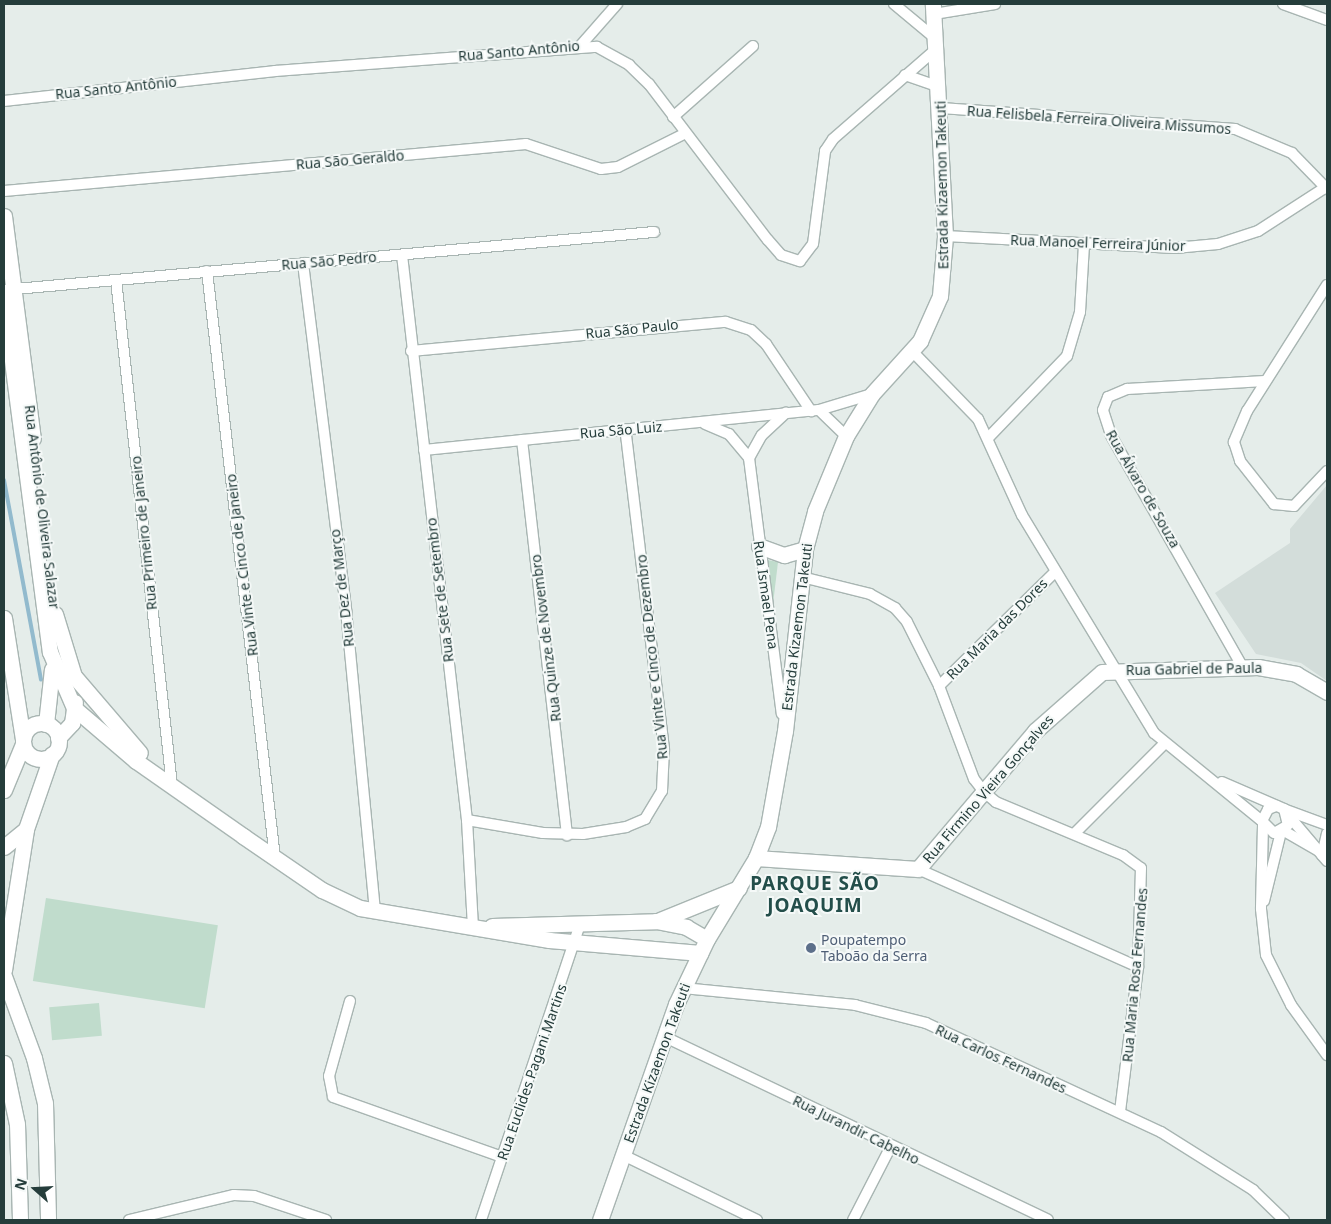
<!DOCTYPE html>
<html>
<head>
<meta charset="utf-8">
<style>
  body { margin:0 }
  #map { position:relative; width:1331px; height:1224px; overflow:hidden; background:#e5edea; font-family:"Noto Sans",sans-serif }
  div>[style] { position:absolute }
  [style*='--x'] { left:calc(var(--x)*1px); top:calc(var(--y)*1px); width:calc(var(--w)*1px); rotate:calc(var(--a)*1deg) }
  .built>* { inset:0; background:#d3ddda }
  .green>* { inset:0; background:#c0dccc; transform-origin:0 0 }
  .stream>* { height:4px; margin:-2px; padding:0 2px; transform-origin:2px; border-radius:2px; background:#92bacd }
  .roads { filter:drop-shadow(1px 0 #a8b5b2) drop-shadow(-1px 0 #a8b5b2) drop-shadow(0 1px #a8b5b2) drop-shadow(0 -1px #a8b5b2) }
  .street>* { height:10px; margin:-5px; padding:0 5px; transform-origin:5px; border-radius:5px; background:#fff }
  .secondary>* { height:15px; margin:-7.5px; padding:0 7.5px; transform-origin:7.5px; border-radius:7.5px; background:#fff }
  .secondary>.ring { margin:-7.5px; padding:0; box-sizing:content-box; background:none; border:15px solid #fff; border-radius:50% }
  .dots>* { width:14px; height:14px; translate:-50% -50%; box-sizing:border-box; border:2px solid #f5f9f8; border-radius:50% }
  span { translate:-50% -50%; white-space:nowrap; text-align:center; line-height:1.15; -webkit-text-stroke:4px #f5f9f8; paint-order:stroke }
  .street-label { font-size:14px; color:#253d3b }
  .service-label { font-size:14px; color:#4e5e75 }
  .left { translate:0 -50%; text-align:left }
  .district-label { font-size:19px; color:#234e4a; font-weight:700; letter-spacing:1px }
  .frame { position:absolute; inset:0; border:5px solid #253d3b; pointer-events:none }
  .north { position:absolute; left:10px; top:1164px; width:50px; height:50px; -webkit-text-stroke:4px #f5f9f8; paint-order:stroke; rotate:289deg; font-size:14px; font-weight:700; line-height:20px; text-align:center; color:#253d3b }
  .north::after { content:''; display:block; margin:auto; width:18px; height:22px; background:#253d3b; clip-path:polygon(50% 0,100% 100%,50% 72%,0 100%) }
</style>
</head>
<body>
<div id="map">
  <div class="built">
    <div style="clip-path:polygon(1327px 485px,1327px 681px,1301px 663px,1256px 654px,1215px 593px,1290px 543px,1290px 529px)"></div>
  </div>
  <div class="green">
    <div style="clip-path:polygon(762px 559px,778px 562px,768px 646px)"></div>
    <div style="left:46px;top:898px;width:174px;height:84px;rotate:9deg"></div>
    <div style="left:99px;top:1003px;width:33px;height:50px;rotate:85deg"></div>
  </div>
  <div class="stream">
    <div style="--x:4;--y:480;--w:203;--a:79.5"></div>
  </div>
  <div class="roads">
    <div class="street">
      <div style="--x:894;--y:4;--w:53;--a:39.7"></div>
      <div style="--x:1283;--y:4;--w:47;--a:20"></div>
      <div style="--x:934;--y:14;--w:62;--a:-9.3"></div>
      <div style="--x:581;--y:45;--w:55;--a:-48.7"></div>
      <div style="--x:905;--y:75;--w:36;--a:19"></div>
      <div style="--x:4;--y:101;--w:273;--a:-6.3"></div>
      <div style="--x:275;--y:71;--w:323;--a:-4.3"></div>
      <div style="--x:597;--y:47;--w:37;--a:29"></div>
      <div style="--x:629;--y:65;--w:28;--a:44"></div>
      <div style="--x:649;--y:84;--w:196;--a:52.7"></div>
      <div style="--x:768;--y:240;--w:20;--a:49"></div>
      <div style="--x:781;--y:255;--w:20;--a:18"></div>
      <div style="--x:800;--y:261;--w:21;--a:-53"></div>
      <div style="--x:813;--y:244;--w:94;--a:-82.6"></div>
      <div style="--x:825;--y:151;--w:14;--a:-56"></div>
      <div style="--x:833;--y:139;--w:137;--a:-41.1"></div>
      <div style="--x:941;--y:108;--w:295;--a:4.1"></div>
      <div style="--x:1235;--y:129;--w:62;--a:22.8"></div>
      <div style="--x:1292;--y:153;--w:50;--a:45.8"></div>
      <div style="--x:673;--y:117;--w:107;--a:-41.6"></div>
      <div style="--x:4;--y:191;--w:524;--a:-5.14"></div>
      <div style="--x:526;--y:144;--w:79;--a:18.4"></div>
      <div style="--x:601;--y:169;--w:17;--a:-7"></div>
      <div style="--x:618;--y:167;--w:74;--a:-26.6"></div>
      <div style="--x:945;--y:236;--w:230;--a:3"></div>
      <div style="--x:1175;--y:248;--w:43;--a:-5.3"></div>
      <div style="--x:1218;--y:244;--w:42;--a:-18"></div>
      <div style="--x:1258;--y:231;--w:81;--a:-32.9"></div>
      <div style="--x:402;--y:255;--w:569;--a:83.44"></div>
      <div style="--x:467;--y:820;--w:106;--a:86.8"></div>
      <div style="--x:303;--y:263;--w:350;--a:82.9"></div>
      <div style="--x:346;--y:610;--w:304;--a:84.5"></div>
      <div style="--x:207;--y:271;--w:591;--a:83.39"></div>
      <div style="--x:116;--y:280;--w:509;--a:83.68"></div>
      <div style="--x:1327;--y:285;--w:149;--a:122.4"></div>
      <div style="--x:1247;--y:411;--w:34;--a:113"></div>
      <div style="--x:1234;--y:442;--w:20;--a:72"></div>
      <div style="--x:1240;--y:461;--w:55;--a:51.7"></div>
      <div style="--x:1274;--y:504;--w:20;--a:6"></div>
      <div style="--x:1294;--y:506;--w:48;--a:-46.7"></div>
      <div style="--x:4;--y:290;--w:653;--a:-5.1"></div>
      <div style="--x:411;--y:351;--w:316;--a:-5.3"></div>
      <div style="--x:726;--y:322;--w:26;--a:18"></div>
      <div style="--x:751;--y:330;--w:21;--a:43"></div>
      <div style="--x:766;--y:344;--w:81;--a:56.1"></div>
      <div style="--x:912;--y:351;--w:95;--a:45.9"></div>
      <div style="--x:978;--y:419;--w:106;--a:65.4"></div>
      <div style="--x:1022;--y:515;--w:255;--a:58.8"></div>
      <div style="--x:1154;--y:733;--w:139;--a:39.2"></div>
      <div style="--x:819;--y:410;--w:37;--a:44"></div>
      <div style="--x:705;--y:424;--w:26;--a:23"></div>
      <div style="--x:729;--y:434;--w:31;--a:50"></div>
      <div style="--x:749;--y:458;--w:258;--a:82.7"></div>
      <div style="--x:988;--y:438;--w:114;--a:-46.1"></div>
      <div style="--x:1067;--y:356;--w:46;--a:-73.5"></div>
      <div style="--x:1080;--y:312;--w:67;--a:-86.6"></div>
      <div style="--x:522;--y:440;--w:398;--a:83.5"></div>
      <div style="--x:424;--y:450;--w:397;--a:-5.8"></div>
      <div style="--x:819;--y:410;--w:55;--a:-16.8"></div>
      <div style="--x:749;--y:458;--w:26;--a:-61"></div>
      <div style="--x:762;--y:435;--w:33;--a:-43"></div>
      <div style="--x:802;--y:577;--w:70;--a:14"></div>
      <div style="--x:870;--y:594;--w:29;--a:29"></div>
      <div style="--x:895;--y:608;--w:18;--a:49"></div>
      <div style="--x:907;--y:622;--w:72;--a:63.4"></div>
      <div style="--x:939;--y:686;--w:99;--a:69.4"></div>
      <div style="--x:974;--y:779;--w:16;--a:52"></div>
      <div style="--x:984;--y:792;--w:16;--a:40"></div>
      <div style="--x:996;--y:802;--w:138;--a:22.7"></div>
      <div style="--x:1123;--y:855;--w:22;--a:36"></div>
      <div style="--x:1141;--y:868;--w:99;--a:91.7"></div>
      <div style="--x:1138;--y:967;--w:146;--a:97.1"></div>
      <div style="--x:1242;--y:666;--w:266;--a:-119.6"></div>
      <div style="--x:1111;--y:435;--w:26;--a:-108"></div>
      <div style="--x:1103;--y:410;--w:14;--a:-69"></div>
      <div style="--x:1108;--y:397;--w:21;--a:-23"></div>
      <div style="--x:1127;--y:389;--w:138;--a:-3.3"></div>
      <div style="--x:939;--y:686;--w:163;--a:-44.5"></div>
      <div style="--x:1222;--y:782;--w:68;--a:23.5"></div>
      <div style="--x:1284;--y:809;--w:16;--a:76"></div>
      <div style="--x:1288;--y:825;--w:16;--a:150"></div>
      <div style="--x:1274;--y:833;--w:17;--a:-135"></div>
      <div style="--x:1262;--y:821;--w:13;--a:-63"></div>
      <div style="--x:1268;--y:809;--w:9;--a:-21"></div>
      <div style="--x:1286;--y:810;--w:44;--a:20.1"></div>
      <div style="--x:1289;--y:816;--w:59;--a:49.8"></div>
      <div style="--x:467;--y:820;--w:77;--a:9.7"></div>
      <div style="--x:543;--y:833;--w:40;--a:1.4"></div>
      <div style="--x:583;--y:834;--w:44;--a:-9.2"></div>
      <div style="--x:626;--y:827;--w:21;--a:-23"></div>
      <div style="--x:645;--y:819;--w:33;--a:-59"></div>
      <div style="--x:662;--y:791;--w:42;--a:-87.3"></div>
      <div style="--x:664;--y:749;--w:322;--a:-96.9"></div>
      <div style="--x:1263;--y:825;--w:84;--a:91.4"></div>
      <div style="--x:1261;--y:909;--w:46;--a:83.8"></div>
      <div style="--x:1266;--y:955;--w:56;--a:63.4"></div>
      <div style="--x:1291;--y:1005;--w:62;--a:54.2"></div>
      <div style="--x:1284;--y:831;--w:38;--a:30"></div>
      <div style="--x:1075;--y:833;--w:126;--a:-45"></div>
      <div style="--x:1322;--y:855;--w:22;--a:-77"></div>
      <div style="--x:918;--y:869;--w:241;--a:24"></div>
      <div style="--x:1264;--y:901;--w:71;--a:-76.2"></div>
      <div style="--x:683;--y:988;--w:173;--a:5.6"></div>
      <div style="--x:855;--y:1005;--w:73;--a:14.2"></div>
      <div style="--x:926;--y:1023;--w:259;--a:24.9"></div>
      <div style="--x:1161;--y:1132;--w:109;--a:32.2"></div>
      <div style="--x:1253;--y:1190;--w:43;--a:44.1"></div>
      <div style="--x:350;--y:1001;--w:78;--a:105.6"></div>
      <div style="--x:329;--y:1076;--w:21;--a:79"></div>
      <div style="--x:333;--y:1097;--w:179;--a:19.5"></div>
      <div style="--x:665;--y:1037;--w:424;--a:25.5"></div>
      <div style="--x:623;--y:1155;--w:149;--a:25.9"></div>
      <div style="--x:129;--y:1220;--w:108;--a:-13.4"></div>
      <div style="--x:234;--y:1195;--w:20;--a:3"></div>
      <div style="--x:254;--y:1196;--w:76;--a:18.4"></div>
      <div style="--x:481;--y:1220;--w:312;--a:-71.5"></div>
      <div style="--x:853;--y:1220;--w:83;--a:-62.8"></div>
    </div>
    <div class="secondary">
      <div style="--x:4;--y:216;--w:224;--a:82.6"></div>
      <div style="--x:4;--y:299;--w:356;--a:82.6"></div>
      <div style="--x:50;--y:652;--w:61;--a:66.8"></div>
      <div style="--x:74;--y:708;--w:82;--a:40.5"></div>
      <div style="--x:136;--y:761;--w:131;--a:35"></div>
      <div style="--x:243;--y:836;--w:96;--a:34.4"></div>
      <div style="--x:322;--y:890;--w:42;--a:25.3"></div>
      <div style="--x:360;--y:908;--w:192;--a:9.6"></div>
      <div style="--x:549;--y:940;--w:152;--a:4.9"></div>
      <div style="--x:759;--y:546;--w:27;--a:20"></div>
      <div style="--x:784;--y:555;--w:22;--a:-16"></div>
      <div style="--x:55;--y:614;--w:65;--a:73"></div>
      <div style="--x:74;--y:676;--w:101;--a:49.4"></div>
      <div style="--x:4;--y:618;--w:122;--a:81.1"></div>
      <div class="ring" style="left:23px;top:723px;width:21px;height:21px"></div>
      <div style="--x:46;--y:724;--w:55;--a:-83.8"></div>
      <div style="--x:58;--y:738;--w:21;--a:-47"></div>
      <div style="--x:72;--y:723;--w:21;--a:-82"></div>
      <div style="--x:4;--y:790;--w:50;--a:-67.6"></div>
      <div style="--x:4;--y:847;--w:28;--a:-39"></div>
      <div style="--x:756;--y:858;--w:162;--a:3.9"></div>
      <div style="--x:918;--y:869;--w:181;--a:-49.7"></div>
      <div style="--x:1035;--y:731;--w:89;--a:-41.4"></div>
      <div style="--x:1102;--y:672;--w:156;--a:-1.8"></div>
      <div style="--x:1258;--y:667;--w:39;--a:10"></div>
      <div style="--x:1296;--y:674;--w:36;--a:30"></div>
      <div style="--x:660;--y:920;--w:85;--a:-22.1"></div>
      <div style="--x:492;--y:926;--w:164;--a:-1.7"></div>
      <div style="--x:656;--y:921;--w:31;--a:11"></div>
      <div style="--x:686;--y:927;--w:24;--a:30"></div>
      <div style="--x:4;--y:970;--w:143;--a:-81.1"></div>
      <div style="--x:26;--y:829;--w:79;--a:-70.9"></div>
      <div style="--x:4;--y:976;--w:87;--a:69.9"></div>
      <div style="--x:34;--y:1058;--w:46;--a:76.3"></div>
      <div style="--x:45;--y:1103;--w:117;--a:88.5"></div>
      <div style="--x:4;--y:1063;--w:62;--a:78"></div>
      <div style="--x:17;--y:1124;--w:96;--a:88.2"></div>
      <div style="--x:600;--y:1220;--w:229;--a:-70.6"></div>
      <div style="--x:676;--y:1004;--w:72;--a:-64.5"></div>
      <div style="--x:707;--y:939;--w:95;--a:-58.8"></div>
      <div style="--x:756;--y:858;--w:33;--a:-69"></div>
      <div style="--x:768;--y:827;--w:97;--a:-80"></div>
      <div style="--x:785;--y:731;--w:183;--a:-83.7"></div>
      <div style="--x:805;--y:549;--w:39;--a:-75"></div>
      <div style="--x:815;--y:511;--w:81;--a:-67.5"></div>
      <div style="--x:846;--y:436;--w:49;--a:-58.2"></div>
      <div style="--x:872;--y:394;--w:72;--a:-47.8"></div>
      <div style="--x:920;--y:341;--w:49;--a:-66"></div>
      <div style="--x:940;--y:296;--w:60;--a:-85.2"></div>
      <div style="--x:945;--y:236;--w:232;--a:-93"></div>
    </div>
  </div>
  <div class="dots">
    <div style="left:811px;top:948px;background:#5c6f8a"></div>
  </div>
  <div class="street-label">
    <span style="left:519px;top:51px;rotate:-5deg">Rua Santo Antônio</span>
    <span style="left:116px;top:88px;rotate:-6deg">Rua Santo Antônio</span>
    <span style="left:1099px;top:120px;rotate:4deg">Rua Felisbela Ferreira Oliveira Missumos</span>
    <span style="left:350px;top:160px;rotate:-5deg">Rua São Geraldo</span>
    <span style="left:942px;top:185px;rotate:-91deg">Estrada Kizaemon Takeuti</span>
    <span style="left:1098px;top:243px;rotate:2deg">Rua Manoel Ferreira Júnior</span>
    <span style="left:329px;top:261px;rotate:-5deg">Rua São Pedro</span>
    <span style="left:632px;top:329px;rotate:-6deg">Rua São Paulo</span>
    <span style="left:621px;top:430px;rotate:-5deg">Rua São Luiz</span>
    <span style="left:1143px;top:489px;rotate:60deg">Rua Álvaro de Souza</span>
    <span style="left:42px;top:507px;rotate:83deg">Rua Antônio de Oliveira Salazar</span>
    <span style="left:144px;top:533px;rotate:-96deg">Rua Primeiro de Janeiro</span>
    <span style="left:242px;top:565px;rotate:-97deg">Rua Vinte e Cinco de Janeiro</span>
    <span style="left:342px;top:588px;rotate:-97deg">Rua Dez de Março</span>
    <span style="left:440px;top:590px;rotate:-97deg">Rua Sete de Setembro</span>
    <span style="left:766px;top:595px;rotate:82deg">Rua Ismael Pena</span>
    <span style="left:797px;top:627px;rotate:-83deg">Estrada Kizaemon Takeuti</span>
    <span style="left:997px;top:629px;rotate:-45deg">Rua Maria das Dores</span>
    <span style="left:546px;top:638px;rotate:-97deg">Rua Quinze de Novembro</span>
    <span style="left:652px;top:657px;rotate:-96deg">Rua Vinte e Cinco de Dezembro</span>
    <span style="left:1194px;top:669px;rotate:-1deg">Rua Gabriel de Paula</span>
    <span style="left:988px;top:789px;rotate:-49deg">Rua Firmino Vieira Gonçalves</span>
    <span style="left:1135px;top:975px;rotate:-85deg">Rua Maria Rosa Fernandes</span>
    <span style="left:1001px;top:1059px;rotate:25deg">Rua Carlos Fernandes</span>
    <span style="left:657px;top:1063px;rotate:-70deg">Estrada Kizaemon Takeuti</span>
    <span style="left:532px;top:1072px;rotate:-71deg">Rua Euclides Pagani Martins</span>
    <span style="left:856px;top:1130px;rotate:26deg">Rua Jurandir Cabelho</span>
  </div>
  <div class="service-label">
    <span class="left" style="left:821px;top:948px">Poupatempo<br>Taboão da Serra</span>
  </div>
  <div class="district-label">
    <span style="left:815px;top:895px">PARQUE SÃO<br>JOAQUIM</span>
  </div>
  <div class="frame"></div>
  <div class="north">N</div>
</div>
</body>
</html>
